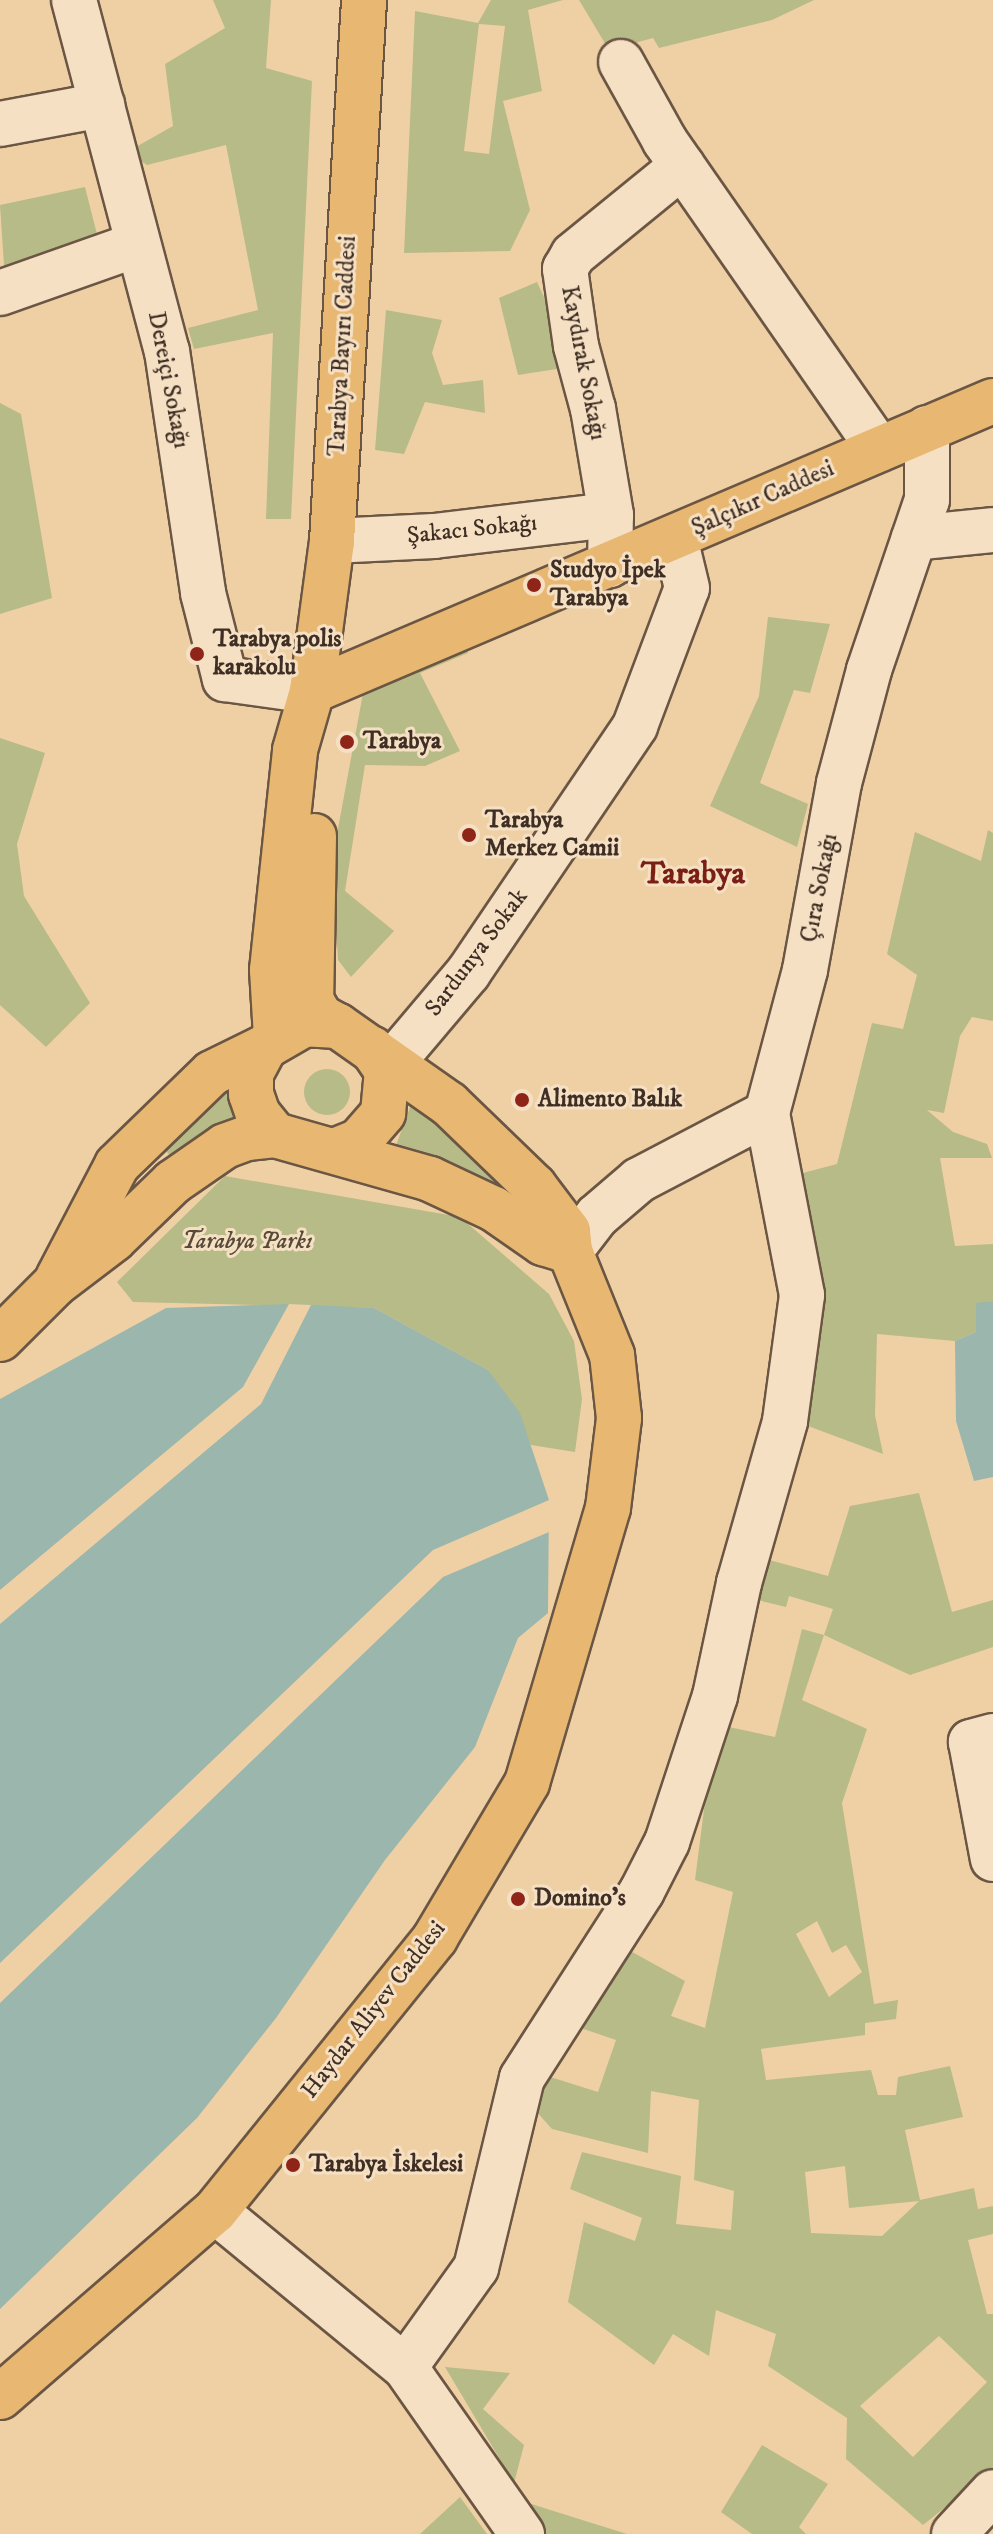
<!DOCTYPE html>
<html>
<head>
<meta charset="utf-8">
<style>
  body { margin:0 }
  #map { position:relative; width:993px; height:2534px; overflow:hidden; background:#efd0a5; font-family:"IM FELL DW Pica",serif }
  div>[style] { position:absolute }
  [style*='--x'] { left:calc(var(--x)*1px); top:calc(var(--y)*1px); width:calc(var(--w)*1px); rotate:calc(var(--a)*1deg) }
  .green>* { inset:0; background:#b7bb87 }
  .round { border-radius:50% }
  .water>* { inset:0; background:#9ab6ad }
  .pier>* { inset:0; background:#efd0a5 }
  .roads { filter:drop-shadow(2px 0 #6b5644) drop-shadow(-2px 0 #6b5644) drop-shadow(0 2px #6b5644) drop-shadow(0 -2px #6b5644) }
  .minor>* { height:44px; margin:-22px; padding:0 22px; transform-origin:22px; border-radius:22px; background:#f5e0c4 }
  .major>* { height:44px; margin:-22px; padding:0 22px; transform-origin:22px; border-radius:22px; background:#e8b872 }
  .dots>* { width:22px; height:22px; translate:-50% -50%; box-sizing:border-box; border:4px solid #f5e0c4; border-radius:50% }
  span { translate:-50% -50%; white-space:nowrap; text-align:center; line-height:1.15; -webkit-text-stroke:6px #f5e0c4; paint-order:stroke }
  .street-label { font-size:24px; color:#3f2e24 }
  .poi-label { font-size:24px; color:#3f2e24; font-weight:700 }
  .left { translate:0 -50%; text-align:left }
  .park-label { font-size:24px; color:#574a38; font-style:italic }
  .district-label { font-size:32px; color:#7a1f14; font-weight:700 }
</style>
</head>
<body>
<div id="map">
  <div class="green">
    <div style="clip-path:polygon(213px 0,271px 0,266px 68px,312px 81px,291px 519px,266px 519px,273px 333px,194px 349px,188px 328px,258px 310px,226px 145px,147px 165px,127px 152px,173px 126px,165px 64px,225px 28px)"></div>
    <div style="clip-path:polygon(evenodd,491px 0,563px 0,528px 10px,542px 91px,503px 101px,530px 210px,510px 251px,404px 253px,415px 11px,478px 23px,491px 0,479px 24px,505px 26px,489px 154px,464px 151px,479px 24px)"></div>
    <div style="clip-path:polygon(579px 0,814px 0,772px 20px,659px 48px,653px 38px,609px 50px)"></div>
    <div style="clip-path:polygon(85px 187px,102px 254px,5px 280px,0 205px)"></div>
    <div style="clip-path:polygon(537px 282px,576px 366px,518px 375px,499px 298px)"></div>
    <div style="clip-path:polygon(386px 310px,442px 320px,432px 353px,443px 385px,483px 380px,485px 413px,425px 402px,404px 454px,375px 450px)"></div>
    <div style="clip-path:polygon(0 403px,21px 414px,52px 598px,0 614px)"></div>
    <div style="clip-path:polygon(768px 617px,830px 624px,810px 693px,794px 690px,760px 783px,808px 804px,797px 847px,710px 806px,759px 696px)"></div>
    <div style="clip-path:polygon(465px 635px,468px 653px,420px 673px,460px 751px,425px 766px,365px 765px,345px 891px,394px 931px,351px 977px,338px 960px,332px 861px,366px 677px)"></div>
    <div style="clip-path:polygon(0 738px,45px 753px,17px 844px,24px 896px,90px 1003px,46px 1047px,0 1005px)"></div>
    <div style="clip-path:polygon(988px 830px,993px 833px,993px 1021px,972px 1017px,960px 1036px,944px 1113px,927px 1110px,953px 1132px,987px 1144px,992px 1158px,940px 1158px,955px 1246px,993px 1244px,993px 1301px,976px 1304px,976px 1332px,955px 1341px,877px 1334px,875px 1415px,883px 1454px,776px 1414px,799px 1174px,837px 1164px,872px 1023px,903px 1029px,917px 975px,887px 954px,915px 832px,981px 861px)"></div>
    <div class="round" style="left:304px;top:1069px;width:46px;height:46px"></div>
    <div style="clip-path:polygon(237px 1075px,240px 1125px,171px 1157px,166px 1151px)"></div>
    <div style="clip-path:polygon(416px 1091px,547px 1215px,395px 1148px)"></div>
    <div style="clip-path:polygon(225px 1176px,460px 1217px,549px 1294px,574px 1341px,582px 1399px,575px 1452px,531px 1445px,488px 1370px,374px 1308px,133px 1302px,117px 1282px)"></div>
    <div style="clip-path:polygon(evenodd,919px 1493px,952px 1612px,993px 1600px,993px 1647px,910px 1675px,824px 1635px,802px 1700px,867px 1729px,842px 1803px,874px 2004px,898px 2000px,896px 2019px,865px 2023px,865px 2035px,761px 2049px,766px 2080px,871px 2070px,878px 2095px,896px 2095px,898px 2077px,950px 2066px,963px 2117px,905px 2130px,920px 2200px,974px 2188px,978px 2209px,993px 2206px,993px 2234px,968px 2240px,987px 2314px,993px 2314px,993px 2469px,923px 2525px,846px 2459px,847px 2418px,768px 2366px,776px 2334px,716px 2310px,709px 2356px,673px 2334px,654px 2365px,568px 2302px,584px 2222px,635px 2241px,642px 2218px,570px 2189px,582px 2152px,681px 2176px,676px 2224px,731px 2230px,734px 2191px,694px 2180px,699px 2100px,651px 2091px,648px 2153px,552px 2129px,526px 2100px,544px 2075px,598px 2092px,616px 2040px,566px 2023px,623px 1947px,685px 1981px,671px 2016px,705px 2028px,733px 1892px,695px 1880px,715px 1724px,775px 1737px,802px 1629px,824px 1635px,833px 1609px,789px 1596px,786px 1607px,741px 1596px,755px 1556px,828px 1576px,850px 1506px,919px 1493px,817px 1921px,832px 1953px,846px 1945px,862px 1972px,829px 1997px,796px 1934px,817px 1921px,919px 1493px,845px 2166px,849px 2208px,919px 2201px,882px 2236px,811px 2233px,805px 2172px,845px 2166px,919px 1493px,939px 2336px,987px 2382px,913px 2457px,860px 2406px,939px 2336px)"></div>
    <div style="clip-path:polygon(445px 2367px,510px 2373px,483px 2409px,524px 2445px,514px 2483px)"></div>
    <div style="clip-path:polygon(762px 2445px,828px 2484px,799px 2527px,806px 2534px,752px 2534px,721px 2512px)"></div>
    <div style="clip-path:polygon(460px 2497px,487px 2534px,420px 2534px)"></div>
    <div style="clip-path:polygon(522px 2501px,560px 2513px,627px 2534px,540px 2534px)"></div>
  </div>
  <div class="water">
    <div style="clip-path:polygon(993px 1301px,993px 1477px,974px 1481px,956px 1421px,955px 1341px,976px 1332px,976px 1303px)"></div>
    <div style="clip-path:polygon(289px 1304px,374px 1308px,488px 1370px,520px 1413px,549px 1500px,548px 1613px,518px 1638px,475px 1747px,385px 1860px,276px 2018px,197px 2118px,0 2309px,0 1399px,166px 1308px)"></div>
  </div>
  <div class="pier">
    <div style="clip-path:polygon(289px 1304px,311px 1305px,261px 1404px,0 1624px,0 1590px,243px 1387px)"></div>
    <div style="clip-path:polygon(549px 1500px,549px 1532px,443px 1577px,0 2003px,0 1963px,433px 1550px)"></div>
  </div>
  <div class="roads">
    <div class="minor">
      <div style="--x:74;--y:0;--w:363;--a:75.2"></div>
      <div style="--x:167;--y:351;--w:245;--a:81.5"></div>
      <div style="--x:203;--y:593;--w:89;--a:75.7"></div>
      <div style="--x:225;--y:679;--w:88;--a:7.9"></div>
      <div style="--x:621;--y:62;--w:90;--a:60.9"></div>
      <div style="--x:665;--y:141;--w:375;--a:55.2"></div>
      <div style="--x:0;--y:124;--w:104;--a:-10.6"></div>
      <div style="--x:0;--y:293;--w:146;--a:-19.5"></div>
      <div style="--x:914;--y:538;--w:79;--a:-5.8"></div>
      <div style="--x:332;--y:541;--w:102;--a:-2.8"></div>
      <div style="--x:434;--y:536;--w:178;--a:-6.8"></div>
      <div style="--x:610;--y:565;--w:50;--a:-88.9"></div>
      <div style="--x:611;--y:515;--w:108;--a:-99.6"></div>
      <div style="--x:593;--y:409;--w:65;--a:-105.1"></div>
      <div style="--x:576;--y:346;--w:78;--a:-98.1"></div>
      <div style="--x:565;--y:269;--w:16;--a:-60"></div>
      <div style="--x:573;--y:255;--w:141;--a:-39.2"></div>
      <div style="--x:392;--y:1063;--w:118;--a:-49.8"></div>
      <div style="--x:468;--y:973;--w:298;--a:-55.9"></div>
      <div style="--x:635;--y:726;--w:147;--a:-69.4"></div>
      <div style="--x:687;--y:588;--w:51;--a:-103.5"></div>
      <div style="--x:570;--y:1251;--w:44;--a:-52.4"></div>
      <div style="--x:597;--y:1216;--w:55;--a:-40.6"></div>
      <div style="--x:639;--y:1180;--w:144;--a:-27.6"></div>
      <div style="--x:767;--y:1113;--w:148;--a:-75.1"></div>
      <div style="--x:805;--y:970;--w:190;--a:-79.7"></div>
      <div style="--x:839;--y:783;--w:117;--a:-75.1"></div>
      <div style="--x:869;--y:670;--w:180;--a:-71.2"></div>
      <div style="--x:927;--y:500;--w:72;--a:-90"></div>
      <div style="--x:993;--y:1736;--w:23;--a:165"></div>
      <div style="--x:971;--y:1742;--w:119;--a:79.4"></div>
      <div style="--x:215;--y:2211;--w:246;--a:39.4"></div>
      <div style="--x:405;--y:2367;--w:204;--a:55"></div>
      <div style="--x:405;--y:2367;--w:122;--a:-54.4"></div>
      <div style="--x:476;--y:2268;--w:195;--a:-76.4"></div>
      <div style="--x:522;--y:2078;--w:222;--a:-57.3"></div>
      <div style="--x:642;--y:1891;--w:55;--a:-63"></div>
      <div style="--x:667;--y:1842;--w:154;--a:-71.8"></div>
      <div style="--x:715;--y:1696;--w:116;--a:-78"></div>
      <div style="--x:739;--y:1583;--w:168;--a:-74.1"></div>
      <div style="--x:785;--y:1421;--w:127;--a:-82.3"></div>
      <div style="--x:802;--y:1295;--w:185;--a:-100.9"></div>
      <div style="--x:954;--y:2534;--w:57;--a:-47.1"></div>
    </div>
    <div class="major">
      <div style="--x:312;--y:691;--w:740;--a:-23.07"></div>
      <div style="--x:314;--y:836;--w:164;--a:91"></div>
      <div style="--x:311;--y:1000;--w:20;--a:60"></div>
      <div style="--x:321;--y:1017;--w:19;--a:28"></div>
      <div style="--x:276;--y:1037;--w:67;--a:-93.4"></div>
      <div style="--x:272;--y:970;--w:221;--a:-84"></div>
      <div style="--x:295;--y:750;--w:61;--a:-73.9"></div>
      <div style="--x:312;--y:691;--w:151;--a:-82.4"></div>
      <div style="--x:332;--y:541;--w:542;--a:-86.61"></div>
      <div style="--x:337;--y:1150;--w:24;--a:-22"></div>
      <div style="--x:359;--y:1141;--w:37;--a:-49"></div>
      <div style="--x:383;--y:1113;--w:42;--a:-84.6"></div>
      <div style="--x:387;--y:1071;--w:27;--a:-124"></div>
      <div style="--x:58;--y:1278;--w:127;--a:-62.4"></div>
      <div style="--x:117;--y:1165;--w:132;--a:-44.1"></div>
      <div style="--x:212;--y:1073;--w:59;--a:-26.1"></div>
      <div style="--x:0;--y:1339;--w:78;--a:-45"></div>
      <div style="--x:55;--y:1284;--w:74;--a:-37.3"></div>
      <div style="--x:114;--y:1239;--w:82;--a:-44"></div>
      <div style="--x:173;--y:1182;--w:63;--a:-34.7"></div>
      <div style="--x:225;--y:1146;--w:23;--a:-20"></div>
      <div style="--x:247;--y:1138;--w:28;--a:-6"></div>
      <div style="--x:275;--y:1135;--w:161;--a:15.8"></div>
      <div style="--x:430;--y:1179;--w:71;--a:25.1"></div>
      <div style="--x:494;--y:1209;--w:60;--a:34.8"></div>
      <div style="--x:543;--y:1243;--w:28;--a:17"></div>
      <div style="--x:0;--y:2397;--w:284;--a:-40.9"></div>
      <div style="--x:215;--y:2211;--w:351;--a:-51.1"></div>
      <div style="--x:435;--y:1938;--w:180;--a:-59.3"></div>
      <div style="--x:527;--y:1783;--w:287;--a:-73.6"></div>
      <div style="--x:608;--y:1508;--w:91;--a:-83"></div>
      <div style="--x:619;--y:1418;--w:63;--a:-96.3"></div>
      <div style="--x:612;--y:1355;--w:112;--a:-112"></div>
      <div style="--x:570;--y:1251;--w:20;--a:-96"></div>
      <div style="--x:568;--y:1231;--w:56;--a:-127.1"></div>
      <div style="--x:534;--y:1186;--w:118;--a:-136"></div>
      <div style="--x:449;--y:1104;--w:136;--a:-144.9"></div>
      <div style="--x:338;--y:1026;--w:33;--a:-177"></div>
      <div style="--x:305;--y:1024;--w:46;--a:150.1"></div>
      <div style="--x:265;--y:1047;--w:30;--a:118"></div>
      <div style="--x:251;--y:1073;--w:21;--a:90"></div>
      <div style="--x:251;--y:1094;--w:21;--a:71"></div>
      <div style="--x:258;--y:1114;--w:27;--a:51"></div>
    </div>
  </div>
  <div class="dots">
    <div style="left:534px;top:585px;background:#8f2418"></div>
    <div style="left:197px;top:654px;background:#8f2418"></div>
    <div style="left:347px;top:742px;background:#8f2418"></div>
    <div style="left:469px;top:835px;background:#8f2418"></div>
    <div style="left:522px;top:1100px;background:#8f2418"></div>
    <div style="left:518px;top:1899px;background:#8f2418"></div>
    <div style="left:293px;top:2165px;background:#8f2418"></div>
  </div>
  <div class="street-label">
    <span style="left:343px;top:346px;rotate:-87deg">Tarabya Bayırı Caddesi</span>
    <span style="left:583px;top:363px;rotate:79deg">Kaydırak Sokağı</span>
    <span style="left:168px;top:380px;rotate:79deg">Dereiçi Sokağı</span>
    <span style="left:763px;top:499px;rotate:-24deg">Şalçıkır Caddesi</span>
    <span style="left:472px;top:530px;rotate:-6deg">Şakacı Sokağı</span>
    <span style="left:820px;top:888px;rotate:-79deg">Çıra Sokağı</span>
    <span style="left:477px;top:953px;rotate:-53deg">Sardunya Sokak</span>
    <span style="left:374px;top:2010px;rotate:-52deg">Haydar Aliyev Caddesi</span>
  </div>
  <div class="poi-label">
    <span class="left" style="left:550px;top:585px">Studyo İpek<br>Tarabya</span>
    <span class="left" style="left:213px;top:654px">Tarabya polis<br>karakolu</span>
    <span class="left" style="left:363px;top:742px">Tarabya</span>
    <span class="left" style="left:485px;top:835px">Tarabya<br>Merkez Camii</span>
    <span class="left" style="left:538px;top:1100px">Alimento Balık</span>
    <span class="left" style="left:534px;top:1899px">Domino's</span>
    <span class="left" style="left:309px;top:2165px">Tarabya İskelesi</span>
  </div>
  <div class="park-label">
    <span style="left:247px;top:1242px">Tarabya Parkı</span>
  </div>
  <div class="district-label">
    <span style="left:693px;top:874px">Tarabya</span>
  </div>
</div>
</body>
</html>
